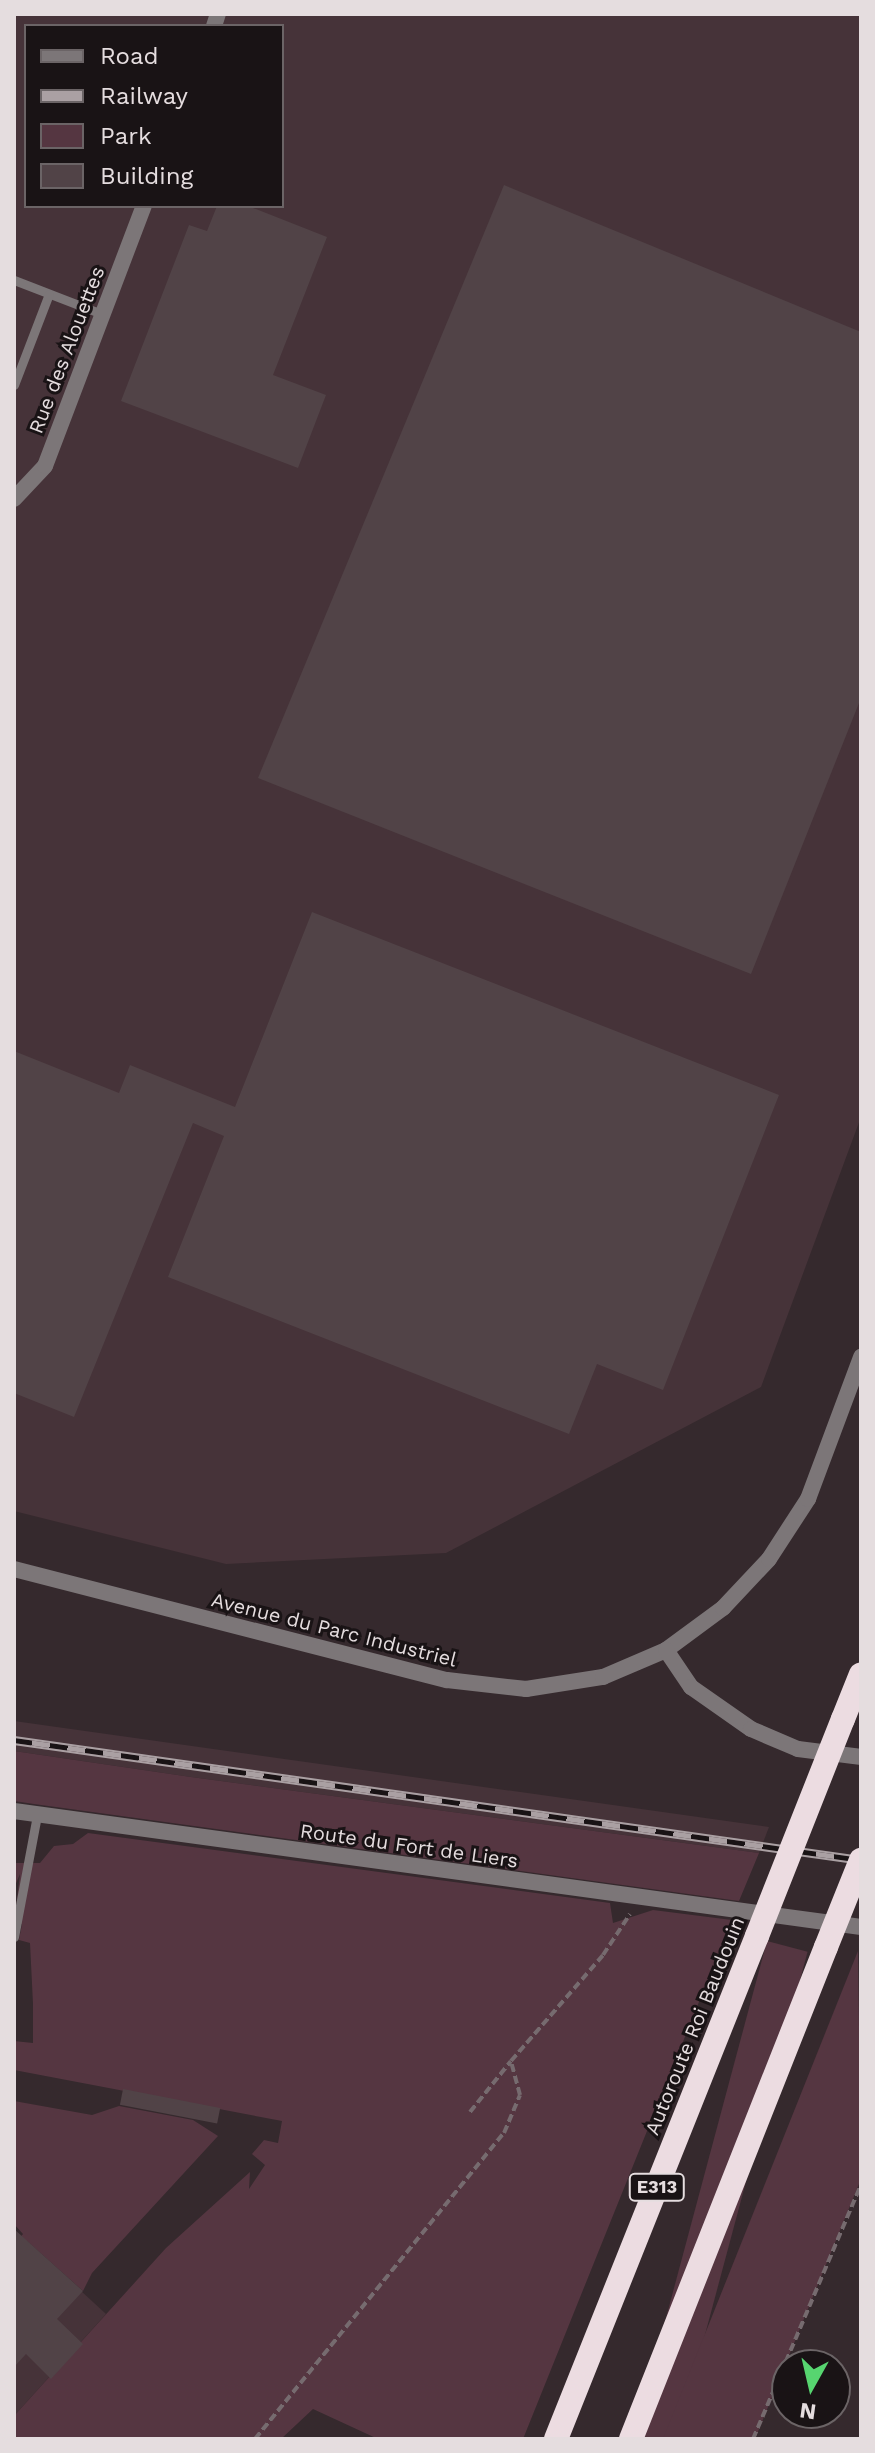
<!DOCTYPE html>
<html>
<head>
<meta charset="utf-8">
<style>
  body { margin:0 }
  #map { position:relative; width:875px; height:2453px; overflow:hidden; background:#35292d; font-family:"Work Sans",sans-serif }
  div>[style] { position:absolute }
  [style*='--x'] { left:calc(var(--x)*1px); top:calc(var(--y)*1px); width:calc(var(--w)*1px); rotate:calc(var(--a)*1deg) }
  .built>* { inset:0; background:#463339 }
  .green>* { inset:0; background:#553641; transform-origin:0 0 }
  .building>* { inset:0; background:#514347; transform-origin:0 0 }
  .path>* { height:4px; margin-top:-2px; transform-origin:0; background:repeating-linear-gradient(90deg,#766b6f 0 8px,transparent 0 12px) }
  .service>* { height:9px; margin:-4.5px; padding:0 4.5px; transform-origin:4.5px; border-radius:4.5px; background:#7c7678 }
  .minor>* { height:16px; margin:-8px; padding:0 8px; transform-origin:8px; border-radius:8px; background:#7c7678 }
  .tertiary>* { height:16px; margin:-8px; padding:0 8px; transform-origin:8px; border-radius:8px; background:#7c7678 }
  .motorway>* { height:24px; margin:-12px; padding:0 12px; transform-origin:12px; border-radius:12px; background:#ecdce1 }
  .rail>* { height:9px; margin-top:-4.5px; transform-origin:0; background:repeating-linear-gradient(90deg,#191315 0 18px,#aaa0a3 0 36px); box-sizing:border-box; border-block:2px solid #aaa0a3 }
  .motorway-bridge>* { height:24px; margin:-12px; padding:0 12px; transform-origin:12px; border-radius:12px; background:#ecdce1 }
  span { translate:-50% -50%; white-space:nowrap; text-align:center; line-height:1.15; -webkit-text-stroke:6px #191315; paint-order:stroke }
  .shield-label span { padding:2px 6px; background:#191315; border:2px solid; border-radius:6px; -webkit-text-stroke-width:0 }
  .shield-label { font-size:18px; color:#e5dddf; font-weight:700 }
  .street-label { font-size:20px; color:#e5dddf }
  .frame { position:absolute; inset:0; border:16px solid #e5dddf; pointer-events:none }
  .legend { position:absolute; left:24px; top:24px; width:260px; height:184px; box-sizing:border-box; background:#191315; border:2px solid #6b6466; margin:0; padding:10px 14px; list-style:none; font-size:24px; color:#e5dddf }
  .legend li { display:flex; align-items:center; gap:16px; height:40px }
  .legend b { width:40px; border:2px solid #6b6466 }
  .north { position:absolute; left:771px; top:2349px; width:80px; height:80px; box-sizing:border-box; background:#191315; border:2px solid #6b6466; border-radius:50%; rotate:188deg; font-size:22px; font-weight:700; line-height:32px; text-align:center; color:#e5dddf }
  .north::after { content:''; display:block; margin:auto; width:28px; height:36px; background:#57d570; clip-path:polygon(50% 0,100% 100%,50% 72%,0 100%) }
</style>
</head>
<body>
<div id="map">
  <div class="built">
    <div style="clip-path:polygon(evenodd,14px 14px,861px 14px,861px 1117px,761px 1387px,446px 1553px,226px 1564px,14px 1511px,14px 14px,26px 26px,282px 26px,282px 206px,26px 206px,26px 26px)"></div>
    <div style="clip-path:polygon(14px 1721px,769px 1827px,759px 1853px,191px 1777px,14px 1751px)"></div>
    <div style="clip-path:polygon(27px 2241px,106px 2314px,14px 2416px,14px 2255px)"></div>
  </div>
  <div class="green">
    <div style="clip-path:polygon(14px 1751px,191px 1777px,759px 1853px,739px 1901px,34px 1804px,14px 1801px)"></div>
    <div style="clip-path:polygon(88px 1833px,610px 1903px,613px 1923px,653px 1910px,732px 1920px,523px 2439px,378px 2439px,313px 2409px,281px 2439px,14px 2439px,14px 2416px,166px 2248px,250px 2172px,249px 2189px,265px 2165px,252px 2154px,264px 2140px,278px 2143px,282px 2121px,14px 2070px,14px 2041px,33px 2043px,33px 2004px,30px 1943px,19px 1940px,22px 1924px,14px 1926px,20px 1874px,14px 1888px,14px 1863px,40px 1863px,54px 1846px,73px 1844px)"></div>
    <div style="left:767px;top:1941px;width:42px;height:535px;rotate:15deg"></div>
    <div style="clip-path:polygon(858px 1951px,861px 2179px,755px 2439px,663px 2439px)"></div>
    <div style="clip-path:polygon(14px 2101px,92px 2115px,119px 2106px,193px 2120px,218px 2136px,92px 2273px,83px 2291px,27px 2241px,14px 2245px,23px 2234px,14px 2224px)"></div>
  </div>
  <div class="building">
    <div style="clip-path:polygon(504px 185px,861px 332px,861px 698px,751px 974px,258px 778px)"></div>
    <div style="clip-path:polygon(217px 206px,248px 206px,327px 237px,273px 375px,326px 395px,298px 468px,121px 401px,189px 225px,207px 231px)"></div>
    <div style="clip-path:polygon(312px 912px,779px 1095px,663px 1390px,597px 1364px,569px 1434px,168px 1277px,224px 1136px,193px 1123px,74px 1417px,14px 1393px,14px 1051px,119px 1093px,130px 1065px,235px 1107px)"></div>
    <div style="left:123px;top:2089px;width:99px;height:16px;rotate:11deg"></div>
    <div style="clip-path:polygon(14px 2229px,83px 2291px,57px 2319px,83px 2344px,51px 2379px,26px 2354px,14px 2367px)"></div>
  </div>
  <div class="path">
    <div style="--x:470;--y:2112;--w:65;--a:-51.2"></div>
    <div style="--x:255;--y:2439;--w:395;--a:-50.9"></div>
    <div style="--x:504;--y:2133;--w:41;--a:-67.2"></div>
    <div style="--x:520;--y:2095;--w:35;--a:-105"></div>
    <div style="--x:511;--y:2061;--w:140;--a:-49"></div>
    <div style="--x:603;--y:1955;--w:49;--a:-56.6"></div>
    <div style="--x:753;--y:2439;--w:277;--a:-67"></div>
  </div>
  <div class="service">
    <div style="--x:14;--y:280;--w:94;--a:21.1"></div>
    <div style="--x:14;--y:385;--w:97;--a:-69"></div>
    <div style="--x:14;--y:1937;--w:124;--a:-79.3"></div>
  </div>
  <div class="minor">
    <div style="--x:14;--y:1811;--w:855;--a:7.8"></div>
  </div>
  <div class="tertiary">
    <div style="--x:214;--y:26;--w:13;--a:-72"></div>
    <div style="--x:14;--y:499;--w:45;--a:-46.8"></div>
    <div style="--x:45;--y:466;--w:278;--a:-69.2"></div>
    <div style="--x:14;--y:1569;--w:447;--a:14.4"></div>
    <div style="--x:447;--y:1680;--w:80;--a:6.5"></div>
    <div style="--x:526;--y:1689;--w:78;--a:-8.9"></div>
    <div style="--x:603;--y:1677;--w:69;--a:-23.2"></div>
    <div style="--x:666;--y:1650;--w:71;--a:-36.4"></div>
    <div style="--x:723;--y:1608;--w:67;--a:-46.8"></div>
    <div style="--x:769;--y:1559;--w:72;--a:-57"></div>
    <div style="--x:808;--y:1499;--w:152;--a:-69.5"></div>
    <div style="--x:666;--y:1650;--w:45;--a:56"></div>
    <div style="--x:691;--y:1687;--w:73;--a:35"></div>
    <div style="--x:751;--y:1729;--w:51;--a:23.1"></div>
    <div style="--x:798;--y:1749;--w:64;--a:7.2"></div>
  </div>
  <div class="motorway">
    <div style="--x:843;--y:1719;--w:48;--a:-68.2"></div>
    <div style="--x:556;--y:2439;--w:542;--a:-68.22"></div>
    <div style="--x:631;--y:2439;--w:529;--a:-68.38"></div>
  </div>
  <div class="rail">
    <div style="--x:14;--y:1740;--w:855;--a:8.06"></div>
  </div>
  <div class="motorway-bridge">
    <div style="--x:757;--y:1936;--w:233;--a:-68.4"></div>
    <div style="--x:826;--y:1947;--w:94;--a:-68.1"></div>
  </div>
  <div class="shield-label">
    <span style="left:657px;top:2187px">E313</span>
  </div>
  <div class="street-label">
    <span style="left:67px;top:350px;rotate:-69deg">Rue des Alouettes</span>
    <span style="left:334px;top:1630px;rotate:14deg">Avenue du Parc Industriel</span>
    <span style="left:409px;top:1846px;rotate:8deg">Route du Fort de Liers</span>
    <span style="left:695px;top:2026px;rotate:-68deg">Autoroute Roi Baudouin</span>
  </div>
  <div class="frame"></div>
  <ul class="legend">
  <li><b style="height:10px;background:#7c7678"></b>Road</li>
  <li><b style="height:10px;background:#aaa0a3"></b>Railway</li>
  <li><b style="height:22px;background:#553641"></b>Park</li>
  <li><b style="height:22px;background:#514347"></b>Building</li>
  </ul>
  <div class="north">N</div>
</div>
</body>
</html>
